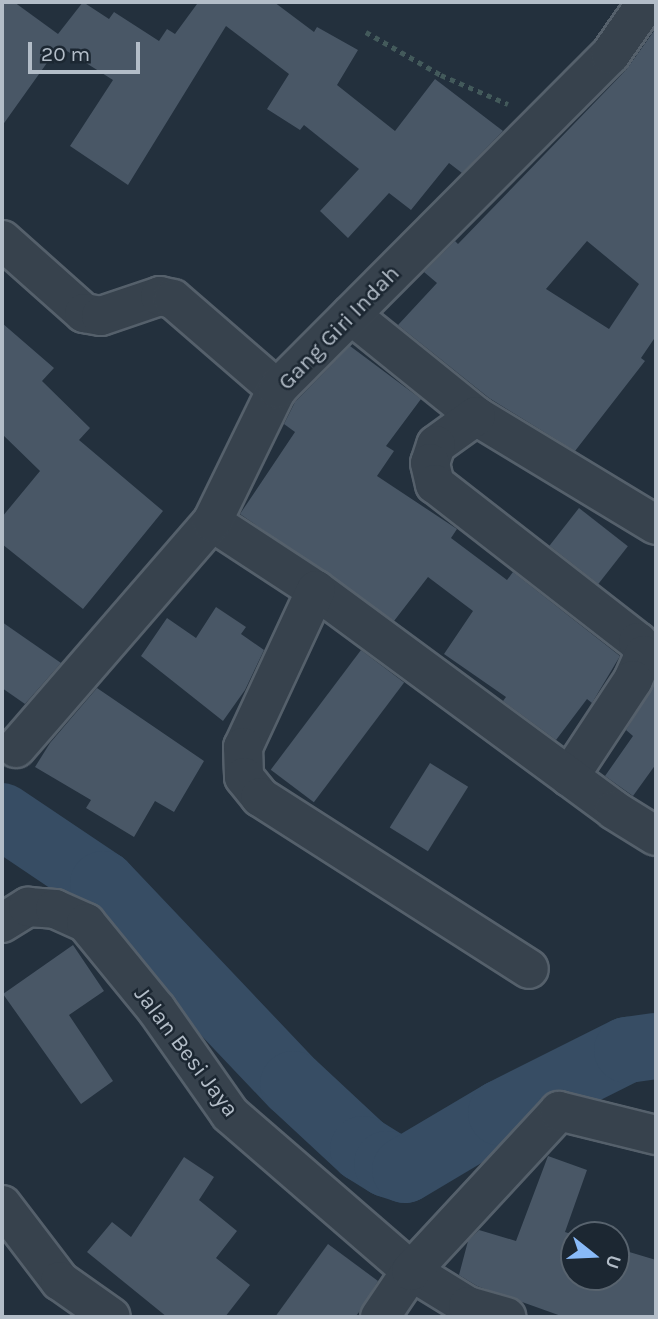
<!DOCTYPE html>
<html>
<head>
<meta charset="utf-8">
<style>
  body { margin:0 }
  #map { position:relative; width:658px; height:1319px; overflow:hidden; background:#23303d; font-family:Karla,sans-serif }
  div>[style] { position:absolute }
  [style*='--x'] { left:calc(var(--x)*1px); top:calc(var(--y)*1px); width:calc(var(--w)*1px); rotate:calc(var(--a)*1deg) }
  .river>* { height:66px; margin:-33px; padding:0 33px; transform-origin:33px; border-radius:33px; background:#374d64 }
  .building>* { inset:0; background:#495766; transform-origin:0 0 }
  .path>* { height:4.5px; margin-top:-2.25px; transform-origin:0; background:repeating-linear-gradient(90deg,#435a5b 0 5px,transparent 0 10px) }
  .roads { filter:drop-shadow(2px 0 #55606b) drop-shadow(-2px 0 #55606b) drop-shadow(0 2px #55606b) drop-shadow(0 -2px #55606b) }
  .street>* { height:38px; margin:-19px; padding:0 19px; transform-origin:19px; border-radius:19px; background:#37424d }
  span { translate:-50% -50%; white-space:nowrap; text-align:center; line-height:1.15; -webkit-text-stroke:5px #1c2732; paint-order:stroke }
  .street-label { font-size:23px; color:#b3bdc8 }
  .frame { position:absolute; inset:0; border:4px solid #b3bdc8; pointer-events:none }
  .north { position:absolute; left:560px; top:1221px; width:70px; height:70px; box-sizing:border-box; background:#1c2732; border:2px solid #58636e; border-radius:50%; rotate:108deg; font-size:19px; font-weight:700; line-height:28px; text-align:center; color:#b3bdc8 }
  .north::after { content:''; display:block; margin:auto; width:24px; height:32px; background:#89baf8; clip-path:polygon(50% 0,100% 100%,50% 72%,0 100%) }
  .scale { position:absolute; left:28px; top:42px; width:112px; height:32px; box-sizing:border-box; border:4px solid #b3bdc8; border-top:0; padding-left:9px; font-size:21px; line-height:24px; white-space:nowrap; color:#b3bdc8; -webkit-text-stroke:5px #1c2732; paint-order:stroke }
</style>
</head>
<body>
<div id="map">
  <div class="river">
    <div style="--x:2;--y:816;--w:122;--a:34"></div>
    <div style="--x:103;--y:884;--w:276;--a:46.5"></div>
    <div style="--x:293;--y:1084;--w:96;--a:42.9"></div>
    <div style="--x:363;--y:1149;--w:28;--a:32"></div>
    <div style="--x:387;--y:1164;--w:19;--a:18"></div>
    <div style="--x:405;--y:1170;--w:112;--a:-30.7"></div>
    <div style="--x:501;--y:1113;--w:141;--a:-26.6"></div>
    <div style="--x:627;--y:1050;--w:29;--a:-8"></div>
  </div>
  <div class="building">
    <div style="clip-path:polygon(2px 2px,14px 2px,58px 34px,83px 2px,109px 19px,114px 12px,159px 41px,167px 29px,175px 34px,197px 4px,193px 2px,274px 2px,314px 32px,317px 27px,358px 50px,337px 85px,395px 131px,435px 79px,503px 131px,462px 173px,449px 163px,411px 210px,389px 193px,348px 238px,320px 211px,359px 169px,304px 125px,300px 130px,267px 109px,289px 74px,226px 26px,128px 185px,70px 146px,113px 80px,59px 46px,2px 126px)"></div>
    <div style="clip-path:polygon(evenodd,656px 28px,656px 336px,641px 358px,645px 361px,575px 451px,489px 398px,398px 325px,437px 283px,424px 272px,455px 241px,458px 244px,626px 70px,656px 28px,587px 241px,639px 284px,609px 329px,546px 289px,587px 241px)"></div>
    <div style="clip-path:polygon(2px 323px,54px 368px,42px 381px,90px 428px,79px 440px,163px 511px,83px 609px,2px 544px,2px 517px,40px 471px,2px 434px)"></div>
    <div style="clip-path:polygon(350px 346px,421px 399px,386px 446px,394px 451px,377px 476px,457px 529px,451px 538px,507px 580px,513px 572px,620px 656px,592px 703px,587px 699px,556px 740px,503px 701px,506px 697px,444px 654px,473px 611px,428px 577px,394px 621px,240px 514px,295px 432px,284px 424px,295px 402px)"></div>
    <div style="left:579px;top:508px;width:62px;height:48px;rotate:38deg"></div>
    <div style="clip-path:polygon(216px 607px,246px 627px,241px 634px,264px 650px,245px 690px,223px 721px,141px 656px,167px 618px,196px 638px)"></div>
    <div style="clip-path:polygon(2px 622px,61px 663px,25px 704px,2px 688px)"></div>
    <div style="left:361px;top:650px;width:54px;height:150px;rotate:37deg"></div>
    <div style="clip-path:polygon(656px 681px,656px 764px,633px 796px,605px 776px,633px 736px,626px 730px)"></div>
    <div style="clip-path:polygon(97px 688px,204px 761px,174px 812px,155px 801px,134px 837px,86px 808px,91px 800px,35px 767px,50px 743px)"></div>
    <div style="left:430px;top:763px;width:45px;height:76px;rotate:32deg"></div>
    <div style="clip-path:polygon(73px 945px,104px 991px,69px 1015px,113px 1081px,81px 1104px,3px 994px)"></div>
    <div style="clip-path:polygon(548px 1156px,587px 1170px,565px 1232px,574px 1235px,574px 1277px,616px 1277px,616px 1248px,656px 1260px,656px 1317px,564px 1317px,477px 1286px,459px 1275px,468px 1241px,479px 1230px,516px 1241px)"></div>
    <div style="clip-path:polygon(184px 1157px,214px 1177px,199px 1200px,237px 1231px,216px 1258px,250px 1285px,225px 1317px,167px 1317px,87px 1252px,112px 1222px,131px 1237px)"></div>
    <div style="clip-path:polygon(328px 1244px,378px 1281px,360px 1311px,355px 1317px,275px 1317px)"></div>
  </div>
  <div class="path">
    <div style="--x:366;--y:32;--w:86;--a:29.8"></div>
    <div style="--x:441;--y:75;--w:73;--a:23.4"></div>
  </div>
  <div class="roads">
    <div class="street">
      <div style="--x:2;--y:240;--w:110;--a:41.7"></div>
      <div style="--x:84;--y:313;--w:17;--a:10"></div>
      <div style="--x:101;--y:316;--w:62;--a:-18.7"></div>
      <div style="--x:160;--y:296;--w:13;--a:13"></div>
      <div style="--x:173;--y:299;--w:138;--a:40.9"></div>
      <div style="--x:351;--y:315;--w:161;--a:38.9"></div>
      <div style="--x:476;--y:416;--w:210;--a:31.2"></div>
      <div style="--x:476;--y:416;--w:49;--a:144.1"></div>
      <div style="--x:436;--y:445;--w:19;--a:108"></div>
      <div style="--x:430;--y:463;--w:22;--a:77"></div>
      <div style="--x:435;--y:484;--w:257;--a:37.9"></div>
      <div style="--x:638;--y:642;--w:14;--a:65"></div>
      <div style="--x:644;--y:655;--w:27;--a:114"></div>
      <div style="--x:633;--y:680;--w:116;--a:123.4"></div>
      <div style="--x:212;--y:522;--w:124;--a:33.2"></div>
      <div style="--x:316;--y:590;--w:370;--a:36.4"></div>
      <div style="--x:614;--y:810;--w:49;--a:31.8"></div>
      <div style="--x:316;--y:590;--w:173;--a:114.9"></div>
      <div style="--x:243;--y:747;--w:30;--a:88"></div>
      <div style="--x:244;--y:777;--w:26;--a:51"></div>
      <div style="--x:260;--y:797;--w:319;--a:32.6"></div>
      <div style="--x:16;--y:748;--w:299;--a:-49.1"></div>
      <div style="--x:212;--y:522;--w:148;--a:-64"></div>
      <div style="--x:277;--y:389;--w:472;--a:-45.1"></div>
      <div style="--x:610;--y:55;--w:65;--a:-55.1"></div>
      <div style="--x:2;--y:923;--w:31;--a:-32"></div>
      <div style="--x:28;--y:907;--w:27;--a:4"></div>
      <div style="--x:55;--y:909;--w:34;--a:24"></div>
      <div style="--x:86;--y:923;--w:112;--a:50.8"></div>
      <div style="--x:157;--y:1010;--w:127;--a:54.9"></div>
      <div style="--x:230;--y:1114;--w:240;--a:40.9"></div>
      <div style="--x:411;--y:1271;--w:67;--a:31.6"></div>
      <div style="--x:468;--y:1306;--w:40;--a:16"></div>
      <div style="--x:2;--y:1205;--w:96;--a:52.7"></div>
      <div style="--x:60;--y:1281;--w:62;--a:35.2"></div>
      <div style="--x:380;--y:1317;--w:55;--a:-56"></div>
      <div style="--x:411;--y:1271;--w:218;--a:-47.2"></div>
      <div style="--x:559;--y:1111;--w:100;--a:13.9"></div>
    </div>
  </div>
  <div class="street-label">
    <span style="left:339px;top:328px;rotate:-46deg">Gang Giri Indah</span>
    <span style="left:186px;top:1052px;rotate:53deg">Jalan Besi Jaya</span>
  </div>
  <div class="frame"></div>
  <div class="north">U</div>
  <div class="scale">20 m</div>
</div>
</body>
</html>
